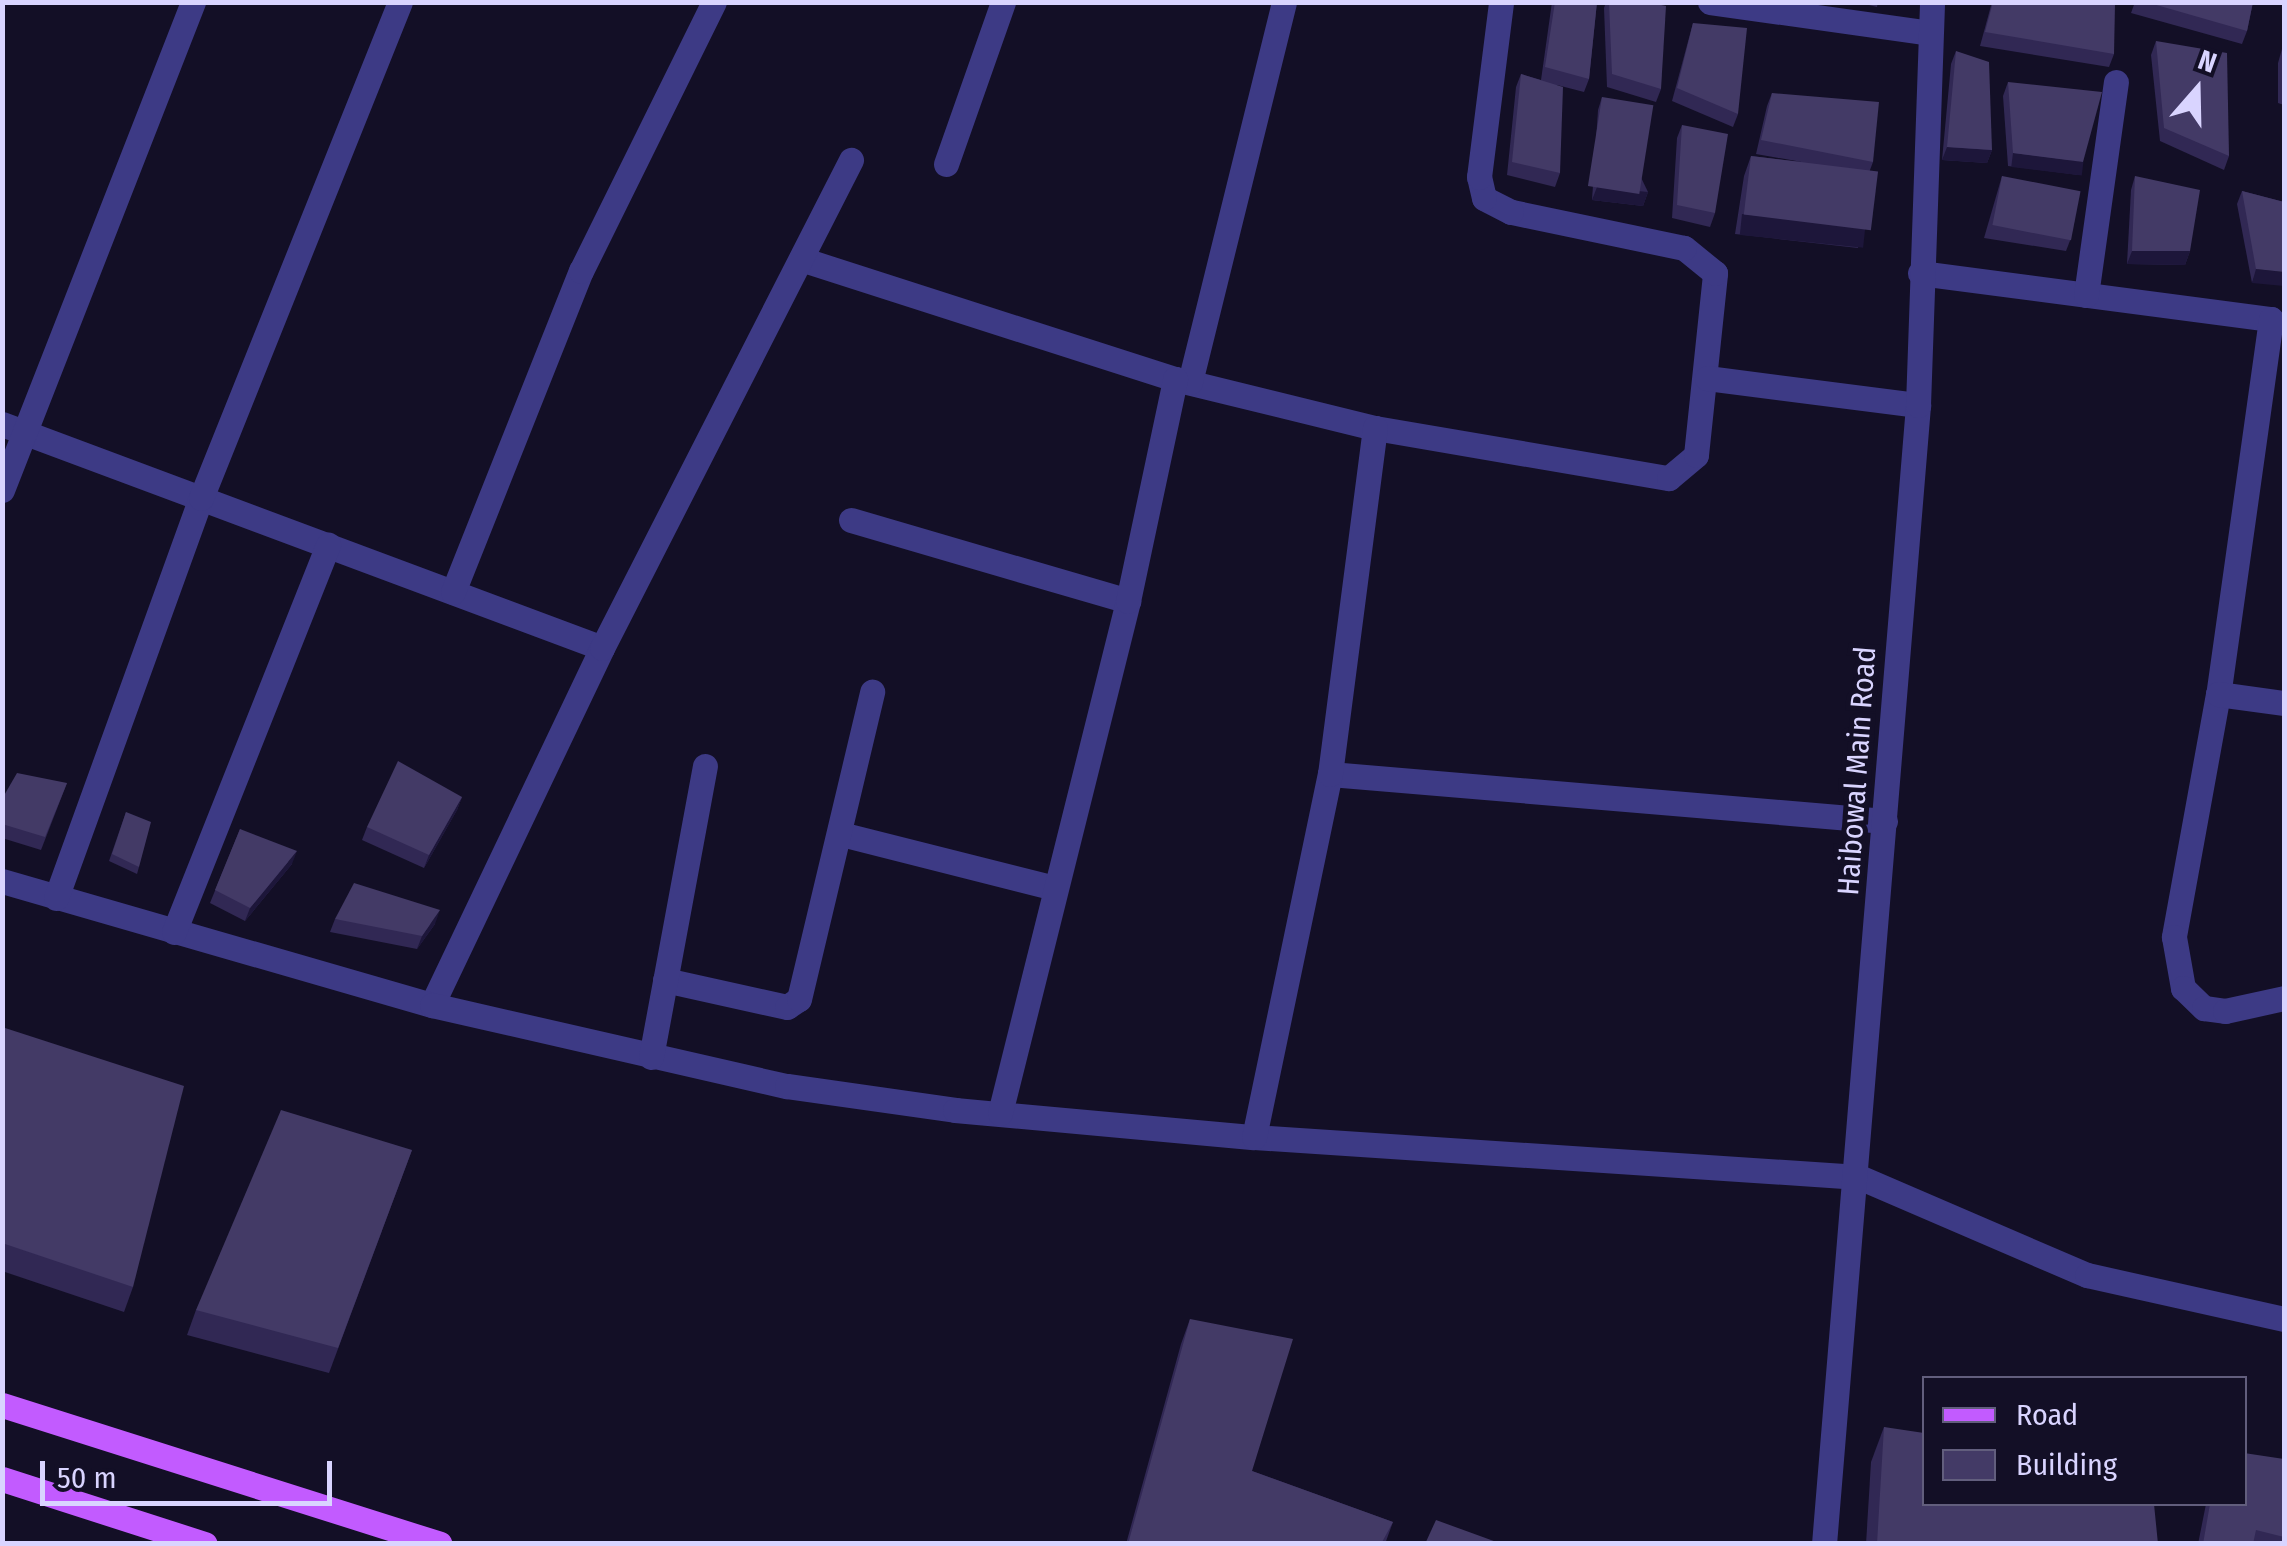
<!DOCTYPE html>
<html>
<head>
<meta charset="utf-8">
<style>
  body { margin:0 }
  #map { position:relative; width:2287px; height:1546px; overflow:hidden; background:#130f26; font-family:"Fira Sans Condensed",sans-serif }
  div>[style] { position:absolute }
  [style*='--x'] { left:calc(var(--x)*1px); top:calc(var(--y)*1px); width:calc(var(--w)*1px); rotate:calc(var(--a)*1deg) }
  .minor>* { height:25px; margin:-12.5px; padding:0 12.5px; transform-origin:12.5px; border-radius:12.5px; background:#3d3a85 }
  .major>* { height:25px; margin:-12.5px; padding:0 12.5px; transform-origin:12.5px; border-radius:12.5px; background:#c25bff }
  .wall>* { inset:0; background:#312854 }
  .shaded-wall>* { inset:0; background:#1d163a; transform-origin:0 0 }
  .building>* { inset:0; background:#433a66; transform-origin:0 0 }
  span { translate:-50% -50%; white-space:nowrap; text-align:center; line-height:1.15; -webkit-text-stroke:10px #130f26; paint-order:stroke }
  .street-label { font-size:30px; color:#d9d4ff }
  .frame { position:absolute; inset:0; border:5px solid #d9d4ff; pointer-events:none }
  .legend { position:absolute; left:1922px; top:1376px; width:325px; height:130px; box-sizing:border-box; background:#130f26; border:2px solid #625e7d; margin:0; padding:12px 18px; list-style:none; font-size:30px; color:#d9d4ff }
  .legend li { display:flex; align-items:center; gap:20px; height:50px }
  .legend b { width:50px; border:2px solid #625e7d }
  .north { position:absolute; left:2147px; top:40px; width:100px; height:100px; -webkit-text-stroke:8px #130f26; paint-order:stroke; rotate:20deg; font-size:28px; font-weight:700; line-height:40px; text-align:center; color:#d9d4ff }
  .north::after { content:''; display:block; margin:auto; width:35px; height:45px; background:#d9d4ff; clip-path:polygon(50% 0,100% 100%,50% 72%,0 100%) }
  .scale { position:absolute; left:40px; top:1461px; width:292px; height:45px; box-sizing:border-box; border:5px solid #d9d4ff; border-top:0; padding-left:12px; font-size:30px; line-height:35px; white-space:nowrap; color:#d9d4ff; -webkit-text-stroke:8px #130f26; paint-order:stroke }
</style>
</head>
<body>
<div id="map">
  <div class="minor">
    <div style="--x:1710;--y:2;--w:222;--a:8"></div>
    <div style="--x:946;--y:164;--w:172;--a:-70.6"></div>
    <div style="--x:801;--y:259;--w:393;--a:17.8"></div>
    <div style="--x:1175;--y:379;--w:206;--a:13.8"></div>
    <div style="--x:1375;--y:428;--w:298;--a:9.7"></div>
    <div style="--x:1669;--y:478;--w:35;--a:-40"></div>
    <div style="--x:1696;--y:455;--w:183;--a:-84"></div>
    <div style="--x:1715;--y:273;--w:40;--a:-141"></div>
    <div style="--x:1684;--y:248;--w:177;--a:-168.2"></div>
    <div style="--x:1511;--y:212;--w:30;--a:-153"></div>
    <div style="--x:1484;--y:198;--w:22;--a:-103"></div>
    <div style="--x:1479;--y:177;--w:176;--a:-82.8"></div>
    <div style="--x:1920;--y:273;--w:354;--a:7.5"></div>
    <div style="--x:2271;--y:319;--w:379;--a:98"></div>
    <div style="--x:2218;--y:694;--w:247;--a:100.3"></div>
    <div style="--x:2174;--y:937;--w:52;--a:80"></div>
    <div style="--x:2183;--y:988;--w:29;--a:44"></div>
    <div style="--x:2204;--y:1008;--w:21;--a:8"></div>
    <div style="--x:2225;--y:1011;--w:60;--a:-12.4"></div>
    <div style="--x:2086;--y:295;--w:215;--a:-82"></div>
    <div style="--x:1707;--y:378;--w:213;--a:7.3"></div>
    <div style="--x:1190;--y:382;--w:391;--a:-76.1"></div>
    <div style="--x:2;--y:424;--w:640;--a:20.47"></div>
    <div style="--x:602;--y:648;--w:395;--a:115.5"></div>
    <div style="--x:2;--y:490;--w:524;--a:-68.62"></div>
    <div style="--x:851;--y:520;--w:289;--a:16.3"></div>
    <div style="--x:453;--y:592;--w:346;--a:-68.3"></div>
    <div style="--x:581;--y:271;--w:300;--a:-63.7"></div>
    <div style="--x:602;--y:648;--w:548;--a:-62.97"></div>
    <div style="--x:2218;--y:694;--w:67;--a:7.8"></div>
    <div style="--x:1330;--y:774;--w:557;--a:4.84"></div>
    <div style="--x:841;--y:834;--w:221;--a:14.2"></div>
    <div style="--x:2;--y:881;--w:448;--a:16.1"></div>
    <div style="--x:432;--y:1005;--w:364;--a:12.9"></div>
    <div style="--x:787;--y:1086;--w:170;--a:8.1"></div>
    <div style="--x:955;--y:1110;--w:300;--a:5.2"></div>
    <div style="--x:1254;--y:1137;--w:606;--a:3.78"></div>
    <div style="--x:1859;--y:1177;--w:248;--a:23.3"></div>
    <div style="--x:2087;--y:1275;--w:202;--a:12.6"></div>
    <div style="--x:56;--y:898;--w:425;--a:-70.1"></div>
    <div style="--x:201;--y:498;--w:534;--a:-68.14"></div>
    <div style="--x:174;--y:932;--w:417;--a:-68.3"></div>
    <div style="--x:665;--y:980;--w:125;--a:12.5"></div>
    <div style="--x:787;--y:1007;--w:14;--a:-34"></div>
    <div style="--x:799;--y:999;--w:316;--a:-76.6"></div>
    <div style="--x:651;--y:1057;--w:296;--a:-79.5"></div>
    <div style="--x:1000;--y:1113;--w:528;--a:-75.96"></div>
    <div style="--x:1128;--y:601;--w:227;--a:-78"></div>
    <div style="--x:1254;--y:1137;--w:371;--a:-78.2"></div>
    <div style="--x:1330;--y:774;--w:349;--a:-82.6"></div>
    <div style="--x:1824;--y:1544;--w:1143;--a:-85.28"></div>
    <div style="--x:1918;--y:405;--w:403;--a:-88"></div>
  </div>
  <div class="major">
    <div style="--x:2;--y:1405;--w:459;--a:17.6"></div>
    <div style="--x:2;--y:1479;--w:213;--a:17.8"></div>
  </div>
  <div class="wall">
    <div style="clip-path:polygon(1552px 2px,1597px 2px,1589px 79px,1584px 92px,1557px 85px,1560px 173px,1555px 187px,1507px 175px,1516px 87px,1521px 74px,1541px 80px)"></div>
    <div style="clip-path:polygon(1606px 2px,1647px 2px,1661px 89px,1656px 102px,1607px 87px,1604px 8px)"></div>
    <div style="clip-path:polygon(1857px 2px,1878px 2px,1877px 7px)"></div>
    <div style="clip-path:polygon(1992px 2px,2111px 2px,2114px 54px,2109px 67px,1980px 46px)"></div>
    <div style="clip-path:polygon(2135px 2px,2253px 2px,2247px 31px,2242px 44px,2131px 13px)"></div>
    <div style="clip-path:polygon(1693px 23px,1738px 114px,1733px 127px,1672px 101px)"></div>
    <div style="clip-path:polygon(2156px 41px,2229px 156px,2224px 170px,2160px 141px,2151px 55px)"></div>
    <div style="clip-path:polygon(2282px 49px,2284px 50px,2284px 105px,2278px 103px,2278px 63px)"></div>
    <div style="clip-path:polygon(1956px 51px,1992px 150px,1987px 163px,1942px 160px,1951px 64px)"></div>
    <div style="clip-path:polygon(2008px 82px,2079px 175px,2008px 166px,2003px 96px)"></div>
    <div style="clip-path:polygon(1772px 93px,1873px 162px,1870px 170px,1858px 248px,1735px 234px,1744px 176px,1751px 156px,1802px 162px,1756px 154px,1767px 106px)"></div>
    <div style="clip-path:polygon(1602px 97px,1648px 192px,1643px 206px,1592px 200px,1598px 110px)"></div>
    <div style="clip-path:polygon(1682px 125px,1715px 213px,1710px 227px,1672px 218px,1677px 138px)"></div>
    <div style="clip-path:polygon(2002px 176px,2071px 238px,2066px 251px,1984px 238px)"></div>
    <div style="clip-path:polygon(2135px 176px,2190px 251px,2185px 265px,2127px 264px,2131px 190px)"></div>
    <div style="clip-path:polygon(2242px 191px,2284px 202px,2252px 283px,2237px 204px)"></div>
    <div style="clip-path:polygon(67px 783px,41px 850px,2px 838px,2px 799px)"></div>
    <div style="clip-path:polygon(462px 797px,457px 810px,424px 868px,362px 840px,367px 827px)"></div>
    <div style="clip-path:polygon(126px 812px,139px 867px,137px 874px,109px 861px)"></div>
    <div style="clip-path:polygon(240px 829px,292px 864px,245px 921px,210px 903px)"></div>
    <div style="clip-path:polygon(335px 919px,435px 924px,417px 949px,330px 932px)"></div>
    <div style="clip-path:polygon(2px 1027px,133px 1287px,124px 1312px,2px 1271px)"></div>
    <div style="clip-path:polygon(412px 1150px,329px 1373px,187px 1335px,196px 1310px)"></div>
    <div style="clip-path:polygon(1190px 1319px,1252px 1471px,1393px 1522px,1385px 1544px,1126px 1544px,1181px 1344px)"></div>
    <div style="clip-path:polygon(1884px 1427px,2158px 1544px,1866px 1544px,1871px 1462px)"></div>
    <div style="clip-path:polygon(2284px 1459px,2284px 1544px,2198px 1544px,2206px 1504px,2244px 1504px)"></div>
  </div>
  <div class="shaded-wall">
    <div style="clip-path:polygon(1947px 147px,1992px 150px,1987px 163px,1942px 160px)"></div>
    <div style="left:2013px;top:153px;width:71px;height:14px;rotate:7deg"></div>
    <div style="clip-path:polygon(1597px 187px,1648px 192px,1643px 206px,1592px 200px)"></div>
    <div style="left:1742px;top:214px;width:124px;height:21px;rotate:6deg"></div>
    <div style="clip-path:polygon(2132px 251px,2190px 251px,2185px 265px,2127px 264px)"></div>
    <div style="clip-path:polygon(2256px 269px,2284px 272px,2284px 286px,2252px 283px)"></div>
    <div style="clip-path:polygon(462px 797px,457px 810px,424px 868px,429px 855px)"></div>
    <div style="clip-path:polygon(297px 851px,292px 864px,245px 921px,250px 908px)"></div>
    <div style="clip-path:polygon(440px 910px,435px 924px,417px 949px,422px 936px)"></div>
  </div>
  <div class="building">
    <div style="clip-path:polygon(1555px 2px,1597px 2px,1589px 79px,1545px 67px)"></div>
    <div style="clip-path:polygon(1609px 2px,1647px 2px,1666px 6px,1661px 89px,1612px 74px)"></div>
    <div style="clip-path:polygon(1993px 2px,2115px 4px,2114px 54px,1985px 32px)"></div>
    <div style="clip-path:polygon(2146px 2px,2253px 2px,2247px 31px)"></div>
    <div style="clip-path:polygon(1693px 23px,1747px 28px,1738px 114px,1677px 88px)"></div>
    <div style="clip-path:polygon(2156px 41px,2227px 53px,2229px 156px,2164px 128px)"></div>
    <div style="clip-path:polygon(2282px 49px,2284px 50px,2284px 90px,2283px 90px)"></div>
    <div style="clip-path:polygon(1956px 51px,1989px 62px,1992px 150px,1947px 147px)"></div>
    <div style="clip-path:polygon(1521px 74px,1563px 87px,1560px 173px,1512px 162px)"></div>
    <div style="clip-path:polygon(2008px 82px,2102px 92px,2083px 162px,2013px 153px)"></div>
    <div style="clip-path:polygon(1772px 93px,1879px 102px,1873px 162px,1761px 140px)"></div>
    <div style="left:1602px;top:97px;width:52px;height:90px;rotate:9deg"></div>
    <div style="clip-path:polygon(1682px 125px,1728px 134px,1715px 213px,1677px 205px)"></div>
    <div style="left:1751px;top:156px;width:128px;height:59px;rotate:7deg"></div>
    <div style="left:2002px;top:176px;width:80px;height:50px;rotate:11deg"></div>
    <div style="clip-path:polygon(2135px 176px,2200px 190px,2190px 251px,2132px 251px)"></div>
    <div style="clip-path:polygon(2242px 191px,2284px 202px,2284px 272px,2256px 269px)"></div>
    <div style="clip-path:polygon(398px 761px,462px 797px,429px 855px,367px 827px)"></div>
    <div style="clip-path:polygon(17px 773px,67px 783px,45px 837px,2px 824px,2px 799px)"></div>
    <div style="clip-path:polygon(126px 812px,151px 822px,139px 867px,112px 854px)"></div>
    <div style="clip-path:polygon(240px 829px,297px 851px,250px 908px,215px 890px)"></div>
    <div style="clip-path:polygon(354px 883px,440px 910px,422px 936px,335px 919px)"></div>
    <div style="clip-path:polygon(2px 1027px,184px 1086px,133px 1287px,2px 1243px)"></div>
    <div style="clip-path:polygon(281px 1110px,412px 1150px,338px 1348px,196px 1310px)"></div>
    <div style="clip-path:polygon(1190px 1319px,1293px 1339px,1252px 1471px,1393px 1522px,1381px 1544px,1128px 1544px)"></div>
    <div style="clip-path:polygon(1884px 1427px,1924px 1433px,1924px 1504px,2154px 1504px,2158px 1544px,1877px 1544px)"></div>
    <div style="clip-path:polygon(2244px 1453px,2284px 1459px,2284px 1537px,2256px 1530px,2253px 1544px,2203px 1544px,2210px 1504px,2244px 1504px)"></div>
    <div style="clip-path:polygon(1436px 1520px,1502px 1544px,1425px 1544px)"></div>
  </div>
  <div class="street-label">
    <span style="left:1857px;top:771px;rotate:-86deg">Haibowal Main Road</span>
  </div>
  <div class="frame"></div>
  <ul class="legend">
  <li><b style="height:12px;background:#c25bff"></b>Road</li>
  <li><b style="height:28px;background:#433a66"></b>Building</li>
  </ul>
  <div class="north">N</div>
  <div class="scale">50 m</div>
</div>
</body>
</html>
